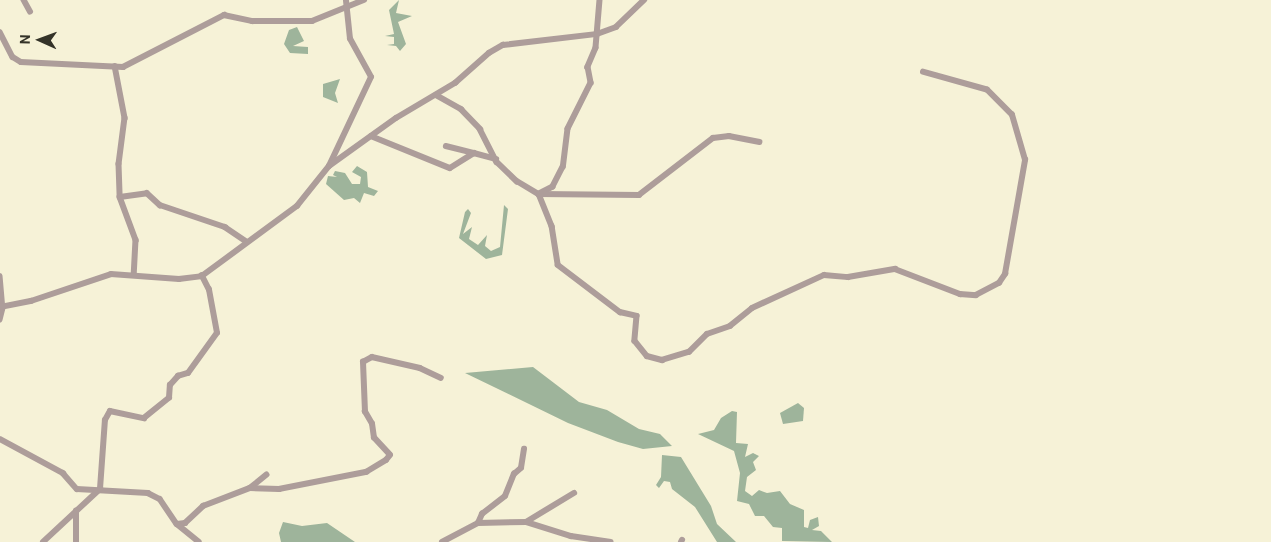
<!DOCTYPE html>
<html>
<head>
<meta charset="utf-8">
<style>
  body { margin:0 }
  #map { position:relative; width:1271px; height:542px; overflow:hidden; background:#f6f2d7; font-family:Roboto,sans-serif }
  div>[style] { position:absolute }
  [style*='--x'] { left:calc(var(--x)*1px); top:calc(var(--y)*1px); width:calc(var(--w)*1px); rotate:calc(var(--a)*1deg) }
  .forest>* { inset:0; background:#9eb49b }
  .minor>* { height:5.5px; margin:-2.75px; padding:0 2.75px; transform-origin:2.75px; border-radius:2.75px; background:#ad9d9a }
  span { translate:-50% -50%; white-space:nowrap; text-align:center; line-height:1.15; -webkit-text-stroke:5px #f6f2d7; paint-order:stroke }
  .north { position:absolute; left:15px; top:15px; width:50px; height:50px; -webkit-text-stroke:4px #f6f2d7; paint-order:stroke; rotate:272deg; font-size:14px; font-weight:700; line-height:20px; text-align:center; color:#343328 }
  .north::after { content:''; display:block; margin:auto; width:18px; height:22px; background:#343328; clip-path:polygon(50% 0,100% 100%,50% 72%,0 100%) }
</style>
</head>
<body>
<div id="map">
  <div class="forest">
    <div style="clip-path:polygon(399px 0,396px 13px,412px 16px,398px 22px,406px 44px,400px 51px,396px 46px,387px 45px,394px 44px,394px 37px,385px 36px,394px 34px,389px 10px)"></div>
    <div style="clip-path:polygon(297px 27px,304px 41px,293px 46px,308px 47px,308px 54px,290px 53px,284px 44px,289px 30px)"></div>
    <div style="clip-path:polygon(340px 79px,335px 93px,338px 103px,323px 97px,323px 84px)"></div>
    <div style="clip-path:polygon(357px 166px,367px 172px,368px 187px,378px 191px,374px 196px,364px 193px,360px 203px,354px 198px,344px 200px,326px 184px,328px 176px,337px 177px,333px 175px,335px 171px,345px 173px,352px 184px,360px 184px,361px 177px,352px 172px)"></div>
    <div style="clip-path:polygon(504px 205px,508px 209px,502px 255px,486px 259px,459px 238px,465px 212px,468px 209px,471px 213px,463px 234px,472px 227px,469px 239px,478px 245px,487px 235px,485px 246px,491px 251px,500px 247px)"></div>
    <div style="clip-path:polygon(533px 367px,579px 402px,607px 410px,639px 429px,660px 434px,672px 446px,643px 449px,618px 442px,568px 423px,465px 373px)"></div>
    <div style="clip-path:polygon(798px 403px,804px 408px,803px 421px,783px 424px,780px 413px)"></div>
    <div style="clip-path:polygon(732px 411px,737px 412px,736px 443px,748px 444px,745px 457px,753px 453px,759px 456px,753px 462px,756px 470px,747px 477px,745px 491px,752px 496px,759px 490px,767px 493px,780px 491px,790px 504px,804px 510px,804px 527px,808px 528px,810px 520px,818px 517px,819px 526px,812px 530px,821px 531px,832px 542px,782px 541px,782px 528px,773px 527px,764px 516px,755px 516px,749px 504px,737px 501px,740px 473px,734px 451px,698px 434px,714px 430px,721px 418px)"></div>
    <div style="clip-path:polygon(662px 455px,681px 457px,711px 506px,717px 524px,736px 542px,717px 542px,695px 507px,672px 489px,670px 482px,664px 481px,659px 488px,656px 485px,661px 477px)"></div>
    <div style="clip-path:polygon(283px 522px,302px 526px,327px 523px,355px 542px,281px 542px,279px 533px)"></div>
  </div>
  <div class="minor">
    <div style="--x:24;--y:0;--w:13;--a:61"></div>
    <div style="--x:600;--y:0;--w:48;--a:94.8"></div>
    <div style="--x:596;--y:48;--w:21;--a:113"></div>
    <div style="--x:588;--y:67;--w:16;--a:79"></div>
    <div style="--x:591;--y:83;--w:51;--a:116.6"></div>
    <div style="--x:568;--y:129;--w:38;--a:97"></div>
    <div style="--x:563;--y:167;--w:22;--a:117"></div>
    <div style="--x:553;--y:187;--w:16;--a:153"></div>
    <div style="--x:539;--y:194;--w:35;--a:68"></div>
    <div style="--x:552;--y:226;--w:39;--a:81"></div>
    <div style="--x:558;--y:265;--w:78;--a:37.2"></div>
    <div style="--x:620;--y:312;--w:17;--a:13"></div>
    <div style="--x:637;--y:316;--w:25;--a:95"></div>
    <div style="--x:635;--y:341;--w:19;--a:51"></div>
    <div style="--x:647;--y:356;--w:16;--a:15"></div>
    <div style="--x:662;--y:360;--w:28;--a:-17"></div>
    <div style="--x:689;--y:352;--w:25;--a:-45"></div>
    <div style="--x:707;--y:334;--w:24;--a:-19"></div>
    <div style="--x:730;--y:326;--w:28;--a:-39"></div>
    <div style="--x:752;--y:308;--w:79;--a:-24.6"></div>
    <div style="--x:824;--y:275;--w:24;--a:5"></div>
    <div style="--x:848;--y:277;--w:48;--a:-9.7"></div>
    <div style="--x:895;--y:269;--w:70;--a:21"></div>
    <div style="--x:960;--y:294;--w:16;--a:4"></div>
    <div style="--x:976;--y:295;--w:26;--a:-28"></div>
    <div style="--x:999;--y:283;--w:11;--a:-56"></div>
    <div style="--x:1005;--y:274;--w:116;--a:-80"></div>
    <div style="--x:1025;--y:160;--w:47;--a:-106.1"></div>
    <div style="--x:1012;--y:115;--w:35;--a:-135"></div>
    <div style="--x:987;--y:90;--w:66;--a:-164.3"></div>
    <div style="--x:0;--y:32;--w:28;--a:63"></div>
    <div style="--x:13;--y:57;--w:9;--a:32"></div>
    <div style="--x:21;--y:62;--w:102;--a:2.8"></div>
    <div style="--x:123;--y:67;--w:114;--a:-27.2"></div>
    <div style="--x:224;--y:15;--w:29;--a:12"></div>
    <div style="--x:252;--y:21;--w:60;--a:0"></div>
    <div style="--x:312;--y:21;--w:56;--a:-22"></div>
    <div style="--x:115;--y:66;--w:53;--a:79.1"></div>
    <div style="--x:125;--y:118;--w:46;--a:97.4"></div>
    <div style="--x:119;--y:164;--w:33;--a:88"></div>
    <div style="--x:120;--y:197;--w:46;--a:69.6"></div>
    <div style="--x:136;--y:240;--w:33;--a:93"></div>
    <div style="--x:436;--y:95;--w:29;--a:29"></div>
    <div style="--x:461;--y:109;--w:28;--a:46"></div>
    <div style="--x:480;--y:129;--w:37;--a:63"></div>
    <div style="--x:497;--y:162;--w:28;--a:44"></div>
    <div style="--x:517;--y:181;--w:26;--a:31"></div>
    <div style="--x:539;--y:194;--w:100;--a:0.6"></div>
    <div style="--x:639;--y:195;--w:93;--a:-37.6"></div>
    <div style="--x:713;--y:138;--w:16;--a:-7"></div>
    <div style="--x:729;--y:136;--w:31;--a:11"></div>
    <div style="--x:371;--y:136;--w:85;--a:22.1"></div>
    <div style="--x:450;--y:168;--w:28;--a:-32"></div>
    <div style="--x:474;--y:153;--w:23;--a:15"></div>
    <div style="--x:446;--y:146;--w:29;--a:14"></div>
    <div style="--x:329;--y:166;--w:98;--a:-64.7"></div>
    <div style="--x:371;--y:77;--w:43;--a:-118.9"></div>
    <div style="--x:350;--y:39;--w:39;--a:-96"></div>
    <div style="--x:120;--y:197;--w:27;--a:-8"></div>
    <div style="--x:147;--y:193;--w:18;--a:43"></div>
    <div style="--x:160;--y:205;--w:69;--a:18.7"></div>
    <div style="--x:225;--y:227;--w:25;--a:34"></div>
    <div style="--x:0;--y:276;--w:32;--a:85"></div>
    <div style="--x:3;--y:308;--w:12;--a:104"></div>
    <div style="--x:0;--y:307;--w:32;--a:-11"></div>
    <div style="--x:31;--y:301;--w:84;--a:-18.6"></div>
    <div style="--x:111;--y:274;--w:68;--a:4.2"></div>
    <div style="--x:179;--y:279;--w:23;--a:-7"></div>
    <div style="--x:202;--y:276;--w:118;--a:-36.4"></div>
    <div style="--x:297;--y:206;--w:51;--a:-51.3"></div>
    <div style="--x:329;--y:166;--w:82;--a:-35.6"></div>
    <div style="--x:396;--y:118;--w:69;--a:-30.7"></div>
    <div style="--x:455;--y:83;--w:45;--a:-41.4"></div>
    <div style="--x:489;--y:53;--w:16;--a:-30"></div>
    <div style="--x:503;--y:45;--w:95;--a:-6.7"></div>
    <div style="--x:597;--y:34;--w:20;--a:-20"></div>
    <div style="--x:616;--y:27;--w:39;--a:-44"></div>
    <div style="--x:0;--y:439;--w:72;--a:28.4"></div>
    <div style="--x:63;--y:473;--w:21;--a:49"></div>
    <div style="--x:77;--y:489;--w:71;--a:3.2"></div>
    <div style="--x:148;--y:493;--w:13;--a:27"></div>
    <div style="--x:160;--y:499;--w:30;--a:56"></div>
    <div style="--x:177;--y:524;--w:8;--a:-7"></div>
    <div style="--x:185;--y:523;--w:25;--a:-43"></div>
    <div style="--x:203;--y:506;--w:50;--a:-21"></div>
    <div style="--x:250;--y:488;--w:21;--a:-39"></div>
    <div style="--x:250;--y:488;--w:29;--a:2"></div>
    <div style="--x:279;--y:489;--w:89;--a:-11.1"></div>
    <div style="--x:366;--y:472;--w:23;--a:-31"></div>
    <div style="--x:386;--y:460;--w:6;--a:-51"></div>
    <div style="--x:390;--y:455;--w:23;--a:-133"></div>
    <div style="--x:374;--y:438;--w:14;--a:-98"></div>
    <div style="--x:372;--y:424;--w:14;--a:-120"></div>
    <div style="--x:365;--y:412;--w:50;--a:-92.3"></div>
    <div style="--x:363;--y:362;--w:10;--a:-29"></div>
    <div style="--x:372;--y:357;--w:49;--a:12.9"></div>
    <div style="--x:420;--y:368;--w:23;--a:25"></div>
    <div style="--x:526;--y:522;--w:47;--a:17.3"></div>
    <div style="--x:571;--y:536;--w:40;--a:8.5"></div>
    <div style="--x:478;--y:523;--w:10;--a:-66"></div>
    <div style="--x:482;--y:514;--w:29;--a:-38"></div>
    <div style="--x:505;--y:496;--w:24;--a:-68"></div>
    <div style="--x:514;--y:474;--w:9;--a:-41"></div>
    <div style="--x:521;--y:468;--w:19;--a:-81"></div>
    <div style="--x:177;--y:524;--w:28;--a:39"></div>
    <div style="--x:43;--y:542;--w:78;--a:-42.9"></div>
    <div style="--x:100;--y:489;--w:69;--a:-85.9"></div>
    <div style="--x:105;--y:420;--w:10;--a:-61"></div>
    <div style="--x:110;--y:411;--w:35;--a:12"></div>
    <div style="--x:144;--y:418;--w:32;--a:-39"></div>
    <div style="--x:169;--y:398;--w:13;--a:-86"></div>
    <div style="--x:170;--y:385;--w:12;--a:-48"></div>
    <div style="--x:178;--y:376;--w:10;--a:-17"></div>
    <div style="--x:188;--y:373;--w:49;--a:-54.1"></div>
    <div style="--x:217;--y:333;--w:44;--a:-100.5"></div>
    <div style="--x:209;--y:290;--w:16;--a:-117"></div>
    <div style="--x:76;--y:542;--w:31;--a:-90"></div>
    <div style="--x:442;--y:542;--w:41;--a:-27.8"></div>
    <div style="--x:478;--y:523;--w:48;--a:-1.2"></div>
    <div style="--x:526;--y:522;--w:56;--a:-31.1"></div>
    <div style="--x:681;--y:542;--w:2;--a:-63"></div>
  </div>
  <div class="north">N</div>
</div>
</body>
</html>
